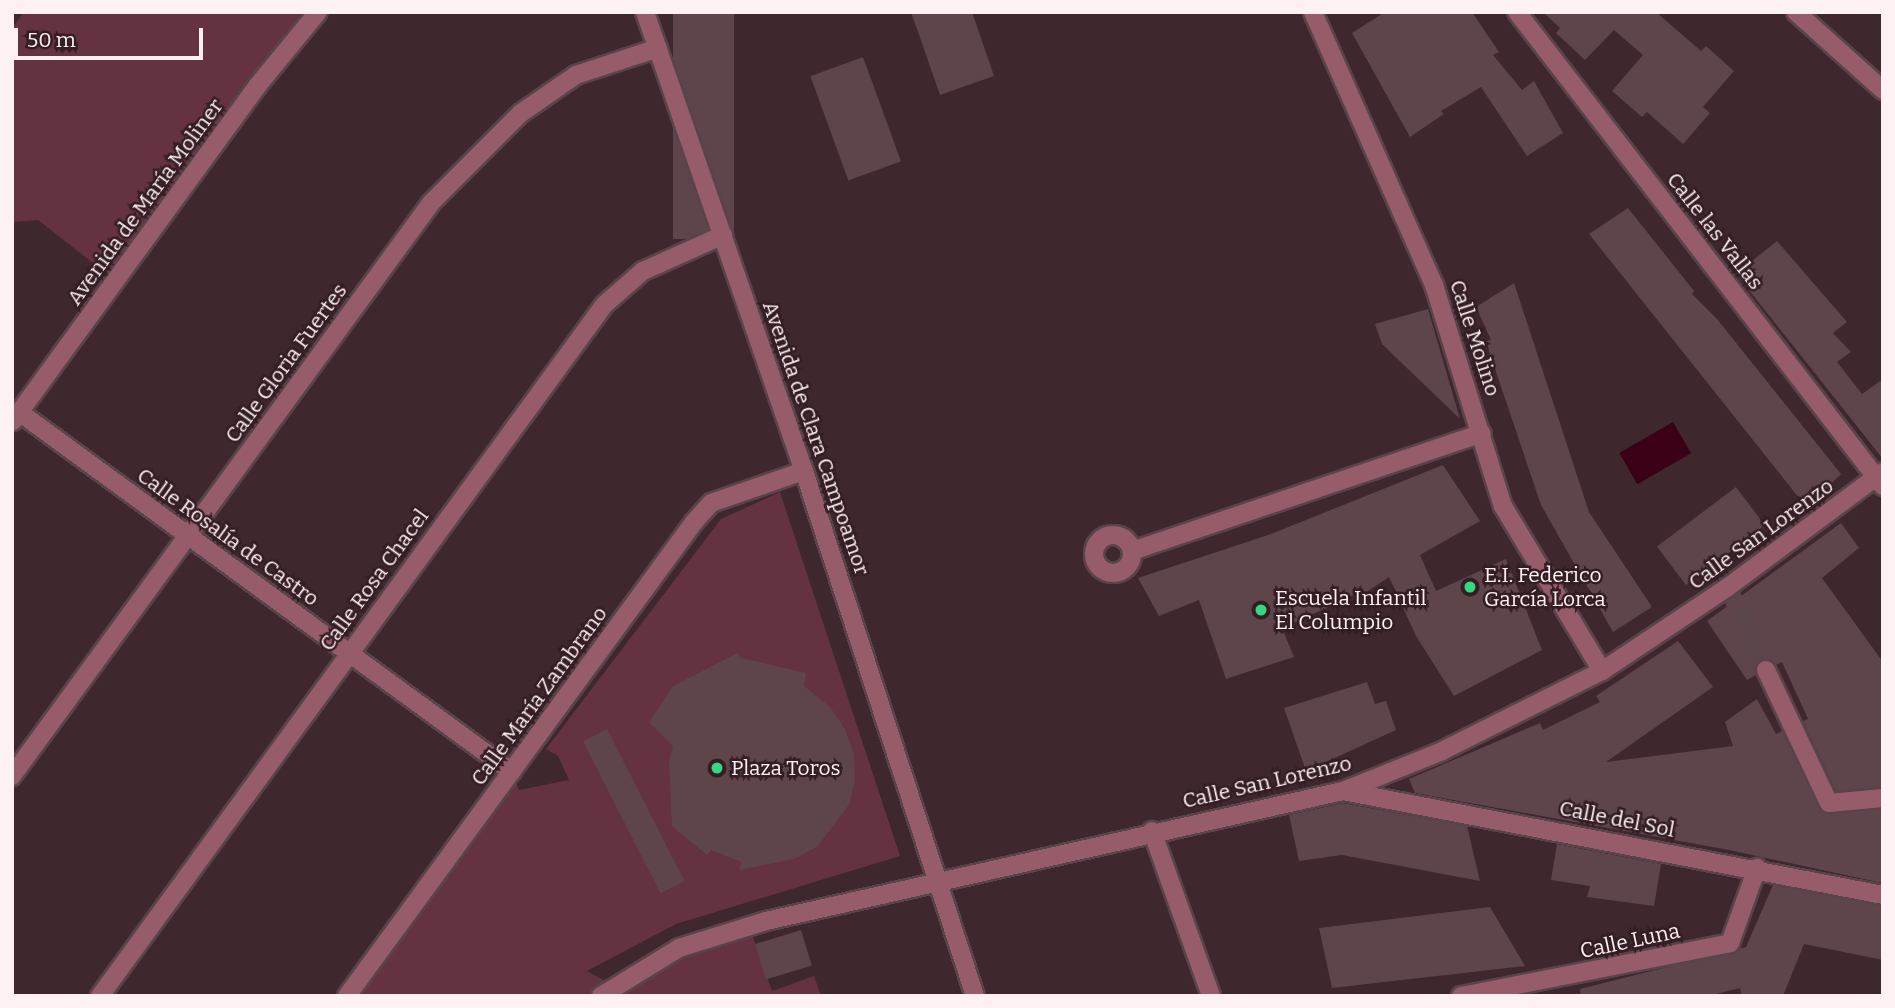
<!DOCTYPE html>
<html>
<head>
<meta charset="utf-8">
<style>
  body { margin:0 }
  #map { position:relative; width:1895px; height:1008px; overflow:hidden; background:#3e282d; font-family:Bitter,serif }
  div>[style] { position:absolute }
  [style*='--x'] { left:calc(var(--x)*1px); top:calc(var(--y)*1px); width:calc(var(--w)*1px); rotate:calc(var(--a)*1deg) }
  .green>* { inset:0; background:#65323f }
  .water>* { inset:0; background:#3b0016; transform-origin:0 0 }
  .building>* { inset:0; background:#5d454a; transform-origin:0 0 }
  .minor-tunnel>* { height:18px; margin-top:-9px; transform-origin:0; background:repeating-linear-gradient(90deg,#5b464b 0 18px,transparent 0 27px) }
  .roads { filter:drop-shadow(2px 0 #594449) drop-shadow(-2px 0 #594449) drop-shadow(0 2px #594449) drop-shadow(0 -2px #594449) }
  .minor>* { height:18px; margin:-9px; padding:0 9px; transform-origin:9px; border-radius:9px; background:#965c6a }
  .minor>.ring { margin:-9px; padding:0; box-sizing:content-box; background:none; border:18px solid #965c6a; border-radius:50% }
  .dots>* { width:19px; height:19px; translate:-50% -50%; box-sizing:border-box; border:4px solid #341e23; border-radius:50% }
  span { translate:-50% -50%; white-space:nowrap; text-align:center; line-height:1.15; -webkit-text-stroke:5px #341e23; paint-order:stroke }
  .street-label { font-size:21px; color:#fef1f3 }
  .poi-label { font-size:21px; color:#fef1f3 }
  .left { translate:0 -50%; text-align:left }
  .frame { position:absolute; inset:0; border:14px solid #fef1f3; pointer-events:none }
  .scale { position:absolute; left:14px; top:28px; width:189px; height:32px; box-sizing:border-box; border:4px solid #fef1f3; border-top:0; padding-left:9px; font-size:21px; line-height:24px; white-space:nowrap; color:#fef1f3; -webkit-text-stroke:5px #341e23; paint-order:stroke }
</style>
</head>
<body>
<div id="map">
  <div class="green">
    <div style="clip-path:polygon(24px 12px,320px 12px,116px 281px,38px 220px,12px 222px,12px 28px)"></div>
    <div style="clip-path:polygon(780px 492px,900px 856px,676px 924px,587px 971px,614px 986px,749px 926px,772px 991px,814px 976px,821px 996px,347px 996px,512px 772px,519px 790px,569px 780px,558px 756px,546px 749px,721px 519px)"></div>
  </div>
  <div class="water">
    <div style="left:1673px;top:422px;width:36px;height:62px;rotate:60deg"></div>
  </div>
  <div class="building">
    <div style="left:673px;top:12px;width:61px;height:227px"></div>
    <div style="clip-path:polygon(911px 12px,972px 12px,994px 76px,940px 95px)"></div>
    <div style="clip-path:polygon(1385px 12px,1472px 12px,1499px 52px,1493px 55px,1522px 90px,1534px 81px,1563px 133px,1527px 156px,1481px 87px,1441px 111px,1444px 114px,1410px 137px,1352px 33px)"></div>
    <div style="clip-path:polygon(1543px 12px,1656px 12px,1701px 51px,1706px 46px,1734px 71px,1703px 107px,1710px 113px,1683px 144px,1647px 112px,1642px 117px,1612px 91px,1643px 55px,1614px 30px,1585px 60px,1556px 33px,1560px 28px)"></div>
    <div style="left:863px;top:57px;width:111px;height:56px;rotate:70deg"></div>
    <div style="clip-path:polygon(1628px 208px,1694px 291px,1692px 294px,1717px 319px,1841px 474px,1814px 501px,1811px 497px,1803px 503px,1589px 234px)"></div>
    <div style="clip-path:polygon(1777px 241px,1847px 322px,1833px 333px,1851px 352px,1837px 362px,1862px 394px,1883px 379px,1883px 459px,1736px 274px)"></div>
    <div style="clip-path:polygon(1514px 283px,1589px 512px,1652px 607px,1613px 632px,1541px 505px,1489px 351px,1487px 341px,1491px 340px,1476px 307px)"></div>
    <div style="clip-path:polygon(1428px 309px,1460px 419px,1382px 344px,1375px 324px)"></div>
    <div style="clip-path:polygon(1443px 465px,1480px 521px,1420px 555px,1436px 591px,1506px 559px,1542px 650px,1454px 696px,1416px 636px,1389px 577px,1356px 599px,1353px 596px,1282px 628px,1294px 657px,1226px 679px,1199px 600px,1159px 616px,1138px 578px,1271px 534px)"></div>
    <div style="left:1736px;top:487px;width:48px;height:99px;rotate:53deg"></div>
    <div style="clip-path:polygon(1841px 523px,1859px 548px,1822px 578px,1883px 662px,1883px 787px,1836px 791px,1803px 721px,1808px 719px,1782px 662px,1776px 665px,1761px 660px,1756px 675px,1747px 680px,1707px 621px)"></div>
    <div style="clip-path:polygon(1678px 641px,1713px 687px,1606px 762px,1733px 746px,1725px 722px,1757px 699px,1776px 734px,1782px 731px,1823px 812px,1883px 809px,1882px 883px,1729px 850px,1415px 793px,1409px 779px,1540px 723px,1543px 730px,1600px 702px,1596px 696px)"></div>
    <div style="clip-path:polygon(738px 653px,741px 658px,806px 673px,804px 686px,830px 707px,845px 729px,854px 754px,855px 780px,849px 805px,817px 847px,794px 859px,739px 870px,741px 862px,711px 850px,707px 855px,672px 826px,669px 761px,673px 746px,649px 722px,673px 686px)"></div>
    <div style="clip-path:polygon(1367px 682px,1375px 704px,1386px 701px,1396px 730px,1306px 771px,1284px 708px)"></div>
    <div style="left:607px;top:729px;width:171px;height:27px;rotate:63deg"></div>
    <div style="clip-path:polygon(1343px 803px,1467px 826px,1480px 881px,1342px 855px,1299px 861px,1289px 815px)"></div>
    <div style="clip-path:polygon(1557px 844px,1661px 864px,1654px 906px,1587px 897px,1590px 886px,1551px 880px)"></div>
    <div style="clip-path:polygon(1773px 885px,1883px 906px,1883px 960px,1804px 944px,1783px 996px,1742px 996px,1740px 988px,1708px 996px,1581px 996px,1580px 989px,1746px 947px)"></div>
    <div style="clip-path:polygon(1490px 907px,1525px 966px,1332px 988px,1319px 928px)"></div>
    <div style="left:801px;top:930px;width:37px;height:48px;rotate:73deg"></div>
  </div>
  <div class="minor-tunnel">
    <div style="--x:1728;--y:587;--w:91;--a:65.4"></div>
  </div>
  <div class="roads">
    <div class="minor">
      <div style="--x:645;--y:12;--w:486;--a:70.9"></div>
      <div style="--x:804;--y:471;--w:552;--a:71.96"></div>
      <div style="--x:1313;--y:12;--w:299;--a:66.1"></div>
      <div style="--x:1434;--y:285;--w:232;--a:72.7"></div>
      <div style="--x:1503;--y:506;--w:192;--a:59"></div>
      <div style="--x:1517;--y:12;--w:599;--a:52.33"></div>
      <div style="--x:1796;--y:12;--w:117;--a:41.9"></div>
      <div style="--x:19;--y:412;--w:610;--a:36.14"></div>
      <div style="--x:13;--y:421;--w:416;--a:-53.9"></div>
      <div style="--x:258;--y:85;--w:94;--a:-50.6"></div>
      <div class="ring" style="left:1094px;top:535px;width:20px;height:20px"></div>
      <div style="--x:1132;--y:551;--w:369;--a:-18.6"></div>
      <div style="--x:1766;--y:670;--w:147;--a:64.7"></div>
      <div style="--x:1829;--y:803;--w:54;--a:-5.3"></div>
      <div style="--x:12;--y:776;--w:710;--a:-53.82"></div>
      <div style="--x:431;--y:203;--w:127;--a:-45"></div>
      <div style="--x:521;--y:113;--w:67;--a:-34.6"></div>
      <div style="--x:576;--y:75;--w:86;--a:-18.2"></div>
      <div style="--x:1343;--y:791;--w:550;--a:10.9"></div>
      <div style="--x:1152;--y:831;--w:175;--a:70.3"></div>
      <div style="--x:100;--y:996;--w:855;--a:-53.89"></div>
      <div style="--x:604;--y:305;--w:52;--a:-41.1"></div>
      <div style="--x:643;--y:271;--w:88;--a:-24.2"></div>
      <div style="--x:347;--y:996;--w:587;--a:-53.79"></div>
      <div style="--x:694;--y:522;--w:25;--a:-48"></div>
      <div style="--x:711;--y:503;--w:98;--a:-19"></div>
      <div style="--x:601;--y:996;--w:92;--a:-31.6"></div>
      <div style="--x:679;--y:948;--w:91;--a:-17.2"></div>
      <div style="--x:766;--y:921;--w:591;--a:-12.7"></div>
      <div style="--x:1343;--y:791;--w:105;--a:-21.9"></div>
      <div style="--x:1440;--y:752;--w:181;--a:-26.6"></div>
      <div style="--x:1602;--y:671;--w:151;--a:-33.7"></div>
      <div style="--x:1728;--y:587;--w:193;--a:-36.6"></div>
      <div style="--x:1461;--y:996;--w:274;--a:-11.1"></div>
      <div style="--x:1730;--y:943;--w:80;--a:-70.2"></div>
    </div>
  </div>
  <div class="dots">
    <div style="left:1470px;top:587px;background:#35d881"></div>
    <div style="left:1261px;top:610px;background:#35d881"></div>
    <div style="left:717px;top:768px;background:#35d881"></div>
  </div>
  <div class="street-label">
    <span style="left:145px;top:202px;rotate:-54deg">Avenida de María Moliner</span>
    <span style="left:1715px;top:231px;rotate:52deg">Calle las Vallas</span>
    <span style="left:1475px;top:338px;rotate:72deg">Calle Molino</span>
    <span style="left:286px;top:363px;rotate:-54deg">Calle Gloria Fuertes</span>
    <span style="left:816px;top:438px;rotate:71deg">Avenida de Clara Campoamor</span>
    <span style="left:1761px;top:534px;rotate:-36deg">Calle San Lorenzo</span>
    <span style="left:228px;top:537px;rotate:36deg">Calle Rosalía de Castro</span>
    <span style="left:374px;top:580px;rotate:-54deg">Calle Rosa Chacel</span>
    <span style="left:539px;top:696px;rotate:-54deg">Calle María Zambrano</span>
    <span style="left:1267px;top:782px;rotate:-13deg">Calle San Lorenzo</span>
    <span style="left:1617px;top:819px;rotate:11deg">Calle del Sol</span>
    <span style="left:1630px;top:941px;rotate:-12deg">Calle Luna</span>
  </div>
  <div class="poi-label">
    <span class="left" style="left:1484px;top:587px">E.I. Federico<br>García Lorca</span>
    <span class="left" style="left:1275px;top:610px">Escuela Infantil<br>El Columpio</span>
    <span class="left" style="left:731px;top:768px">Plaza Toros</span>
  </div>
  <div class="frame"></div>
  <div class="scale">50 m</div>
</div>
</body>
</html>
